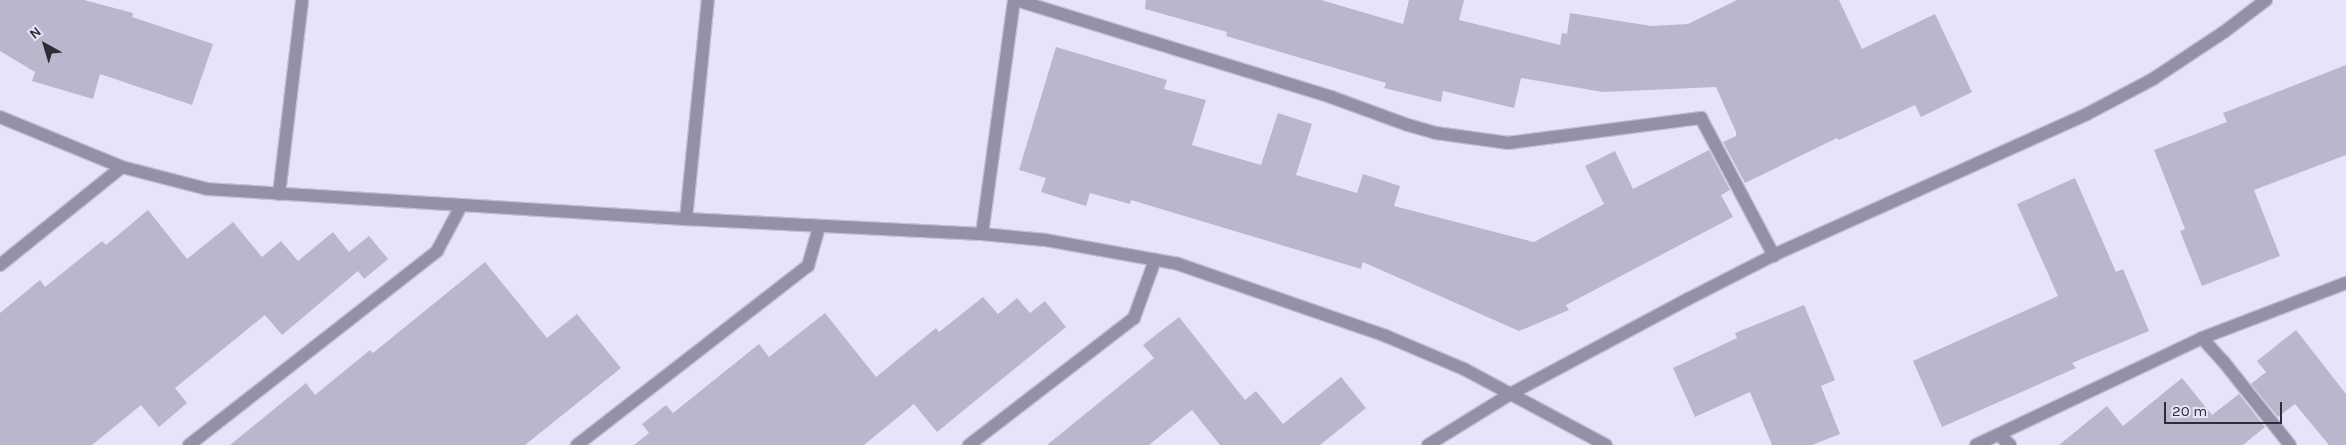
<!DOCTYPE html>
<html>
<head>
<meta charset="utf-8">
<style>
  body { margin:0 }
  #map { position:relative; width:2346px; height:445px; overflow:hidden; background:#e7e4fa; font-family:Karla,sans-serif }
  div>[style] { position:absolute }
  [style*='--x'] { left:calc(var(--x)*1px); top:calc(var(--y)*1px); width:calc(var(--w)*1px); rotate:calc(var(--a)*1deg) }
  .building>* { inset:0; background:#bab7cc }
  .roads { filter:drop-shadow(1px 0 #c2bfd3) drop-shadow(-1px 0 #c2bfd3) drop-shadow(0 1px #c2bfd3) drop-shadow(0 -1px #c2bfd3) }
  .service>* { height:12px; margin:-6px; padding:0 6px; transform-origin:6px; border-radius:6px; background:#9490a8 }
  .minor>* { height:12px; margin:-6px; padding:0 6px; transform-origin:6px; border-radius:6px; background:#9490a8 }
  .tertiary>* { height:12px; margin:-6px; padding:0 6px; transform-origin:6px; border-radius:6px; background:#9490a8 }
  span { translate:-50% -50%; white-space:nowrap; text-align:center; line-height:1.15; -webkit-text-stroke:4px #e7e4fa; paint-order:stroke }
  .north { position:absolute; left:20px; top:20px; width:50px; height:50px; -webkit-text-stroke:4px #e7e4fa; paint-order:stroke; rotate:321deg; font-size:14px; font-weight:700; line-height:20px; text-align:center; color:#2e2d35 }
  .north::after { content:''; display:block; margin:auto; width:18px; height:22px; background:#2e2d35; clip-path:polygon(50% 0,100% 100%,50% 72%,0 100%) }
  .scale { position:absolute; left:2164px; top:402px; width:118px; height:22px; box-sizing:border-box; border:2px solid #2e2d35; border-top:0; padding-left:6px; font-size:15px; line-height:18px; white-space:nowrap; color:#2e2d35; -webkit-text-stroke:4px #e7e4fa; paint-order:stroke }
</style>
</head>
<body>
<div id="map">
  <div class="building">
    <div style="clip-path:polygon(0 0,84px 0,133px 13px,132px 17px,213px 44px,192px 105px,100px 74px,93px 99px,32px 81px,35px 72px,0 51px)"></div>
    <div style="clip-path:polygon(1146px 0,1321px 0,1403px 24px,1409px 0,1464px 0,1459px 20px,1560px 45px,1562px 33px,1567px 34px,1570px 13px,1651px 26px,1688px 24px,1737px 0,1839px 0,1862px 49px,1935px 14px,1972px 92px,1921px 117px,1915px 105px,1839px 140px,1837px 138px,1745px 183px,1723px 142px,1736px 136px,1736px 132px,1716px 87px,1603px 92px,1521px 78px,1514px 108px,1443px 91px,1441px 102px,1384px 88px,1386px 83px,1226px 36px,1227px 32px,1145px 9px)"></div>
    <div style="clip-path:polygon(1056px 47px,1167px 80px,1164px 89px,1206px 100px,1192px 145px,1261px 165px,1278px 113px,1312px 124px,1296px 175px,1357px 193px,1363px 174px,1400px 186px,1394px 206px,1534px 242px,1604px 204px,1585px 166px,1615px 151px,1633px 189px,1709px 150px,1730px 190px,1721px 195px,1733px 217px,1566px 305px,1569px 310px,1519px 331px,1363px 262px,1361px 269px,1131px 200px,1130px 204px,1090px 193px,1086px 206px,1041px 192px,1046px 178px,1019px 170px)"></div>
    <div style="clip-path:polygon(2346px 65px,2346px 155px,2254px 190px,2280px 256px,2202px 286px,2180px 231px,2185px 229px,2154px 150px,2227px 122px,2223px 113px)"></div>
    <div style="clip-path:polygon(2075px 178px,2116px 272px,2123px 269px,2149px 331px,2072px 363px,2076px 368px,1942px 427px,1913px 361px,2058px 296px,2017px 204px)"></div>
    <div style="clip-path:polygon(148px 210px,187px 259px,233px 222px,262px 257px,281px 241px,298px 261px,333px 232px,349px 252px,369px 236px,388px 259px,364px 279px,358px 271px,282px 335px,265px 315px,175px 388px,187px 403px,159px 427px,141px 405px,92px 445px,0 445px,0 313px,40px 280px,45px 287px,102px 241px,106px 245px)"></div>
    <div style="clip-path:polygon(485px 262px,547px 338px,577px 314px,621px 368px,525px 445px,230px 445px,306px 383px,315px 395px,370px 350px,373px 353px)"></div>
    <div style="clip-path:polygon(983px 297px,998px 314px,1017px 298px,1030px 313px,1045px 301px,1066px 327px,937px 432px,914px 404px,864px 445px,634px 445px,649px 433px,642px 424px,666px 405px,673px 413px,759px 344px,769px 357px,825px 313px,876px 377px,936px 328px,939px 332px)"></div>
    <div style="clip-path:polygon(1804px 305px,1835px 380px,1821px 386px,1840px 434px,1812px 445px,1772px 445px,1750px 392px,1695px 417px,1673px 368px,1737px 338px,1735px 333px)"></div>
    <div style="clip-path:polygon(1179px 317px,1245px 400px,1256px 391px,1283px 424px,1341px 377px,1366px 408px,1320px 445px,1220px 445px,1192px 410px,1149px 445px,1047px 445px,1154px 358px,1143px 345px)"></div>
    <div style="clip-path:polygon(2296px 330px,2346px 394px,2346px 445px,2329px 445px,2295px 404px,2278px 417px,2251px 384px,2266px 372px,2257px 361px)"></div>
    <div style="clip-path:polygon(2182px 378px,2212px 415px,2239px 394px,2265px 427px,2243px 445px,2059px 445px,2107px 406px,2123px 426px)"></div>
  </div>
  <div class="roads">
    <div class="service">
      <div style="--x:279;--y:194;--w:195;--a:-83.2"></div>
    </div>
    <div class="minor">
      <div style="--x:1016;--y:0;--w:330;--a:17.1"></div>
      <div style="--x:1331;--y:97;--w:82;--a:20"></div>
      <div style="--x:1408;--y:125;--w:29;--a:16"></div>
      <div style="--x:1436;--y:133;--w:73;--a:7.9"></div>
      <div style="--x:1508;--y:143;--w:195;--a:-7.4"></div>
      <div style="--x:1701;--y:118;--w:156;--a:62.1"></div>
      <div style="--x:686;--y:219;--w:220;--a:-84.3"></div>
      <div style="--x:982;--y:234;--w:236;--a:-82.2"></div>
      <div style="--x:0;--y:265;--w:156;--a:-38.8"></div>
      <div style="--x:2202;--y:338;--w:31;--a:48"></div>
      <div style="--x:2223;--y:361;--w:107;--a:51.4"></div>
      <div style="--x:1999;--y:435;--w:15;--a:42"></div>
      <div style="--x:189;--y:445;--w:315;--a:-38"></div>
      <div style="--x:437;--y:251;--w:51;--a:-61.9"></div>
      <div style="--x:577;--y:445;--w:292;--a:-37.8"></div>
      <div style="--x:808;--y:266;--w:41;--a:-74.2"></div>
      <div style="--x:969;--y:445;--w:208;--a:-37.6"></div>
      <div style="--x:1134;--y:318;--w:62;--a:-70.1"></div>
      <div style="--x:1976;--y:445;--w:250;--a:-25.3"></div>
      <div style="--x:2202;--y:338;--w:154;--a:-20.9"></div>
    </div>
    <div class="tertiary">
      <div style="--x:0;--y:117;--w:132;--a:22.3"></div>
      <div style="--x:122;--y:167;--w:88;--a:14.5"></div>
      <div style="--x:207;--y:189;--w:480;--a:3.6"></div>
      <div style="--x:686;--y:219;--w:296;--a:2.9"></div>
      <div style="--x:982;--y:234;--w:63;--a:5.4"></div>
      <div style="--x:1045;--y:240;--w:135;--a:10.2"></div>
      <div style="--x:1178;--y:264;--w:220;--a:19.1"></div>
      <div style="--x:1386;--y:336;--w:85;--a:22.9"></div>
      <div style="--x:1464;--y:369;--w:161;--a:28.2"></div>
      <div style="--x:1428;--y:445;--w:99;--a:-31.8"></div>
      <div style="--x:1512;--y:393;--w:200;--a:-28.1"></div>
      <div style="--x:1688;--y:299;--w:101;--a:-27.1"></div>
      <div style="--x:1778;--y:253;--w:339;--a:-24.2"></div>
      <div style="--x:2087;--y:114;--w:75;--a:-27.9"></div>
      <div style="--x:2153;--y:79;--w:85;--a:-33.5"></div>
      <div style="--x:2224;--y:32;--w:53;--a:-37.3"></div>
    </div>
  </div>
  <div class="north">N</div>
  <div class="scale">20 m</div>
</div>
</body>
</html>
